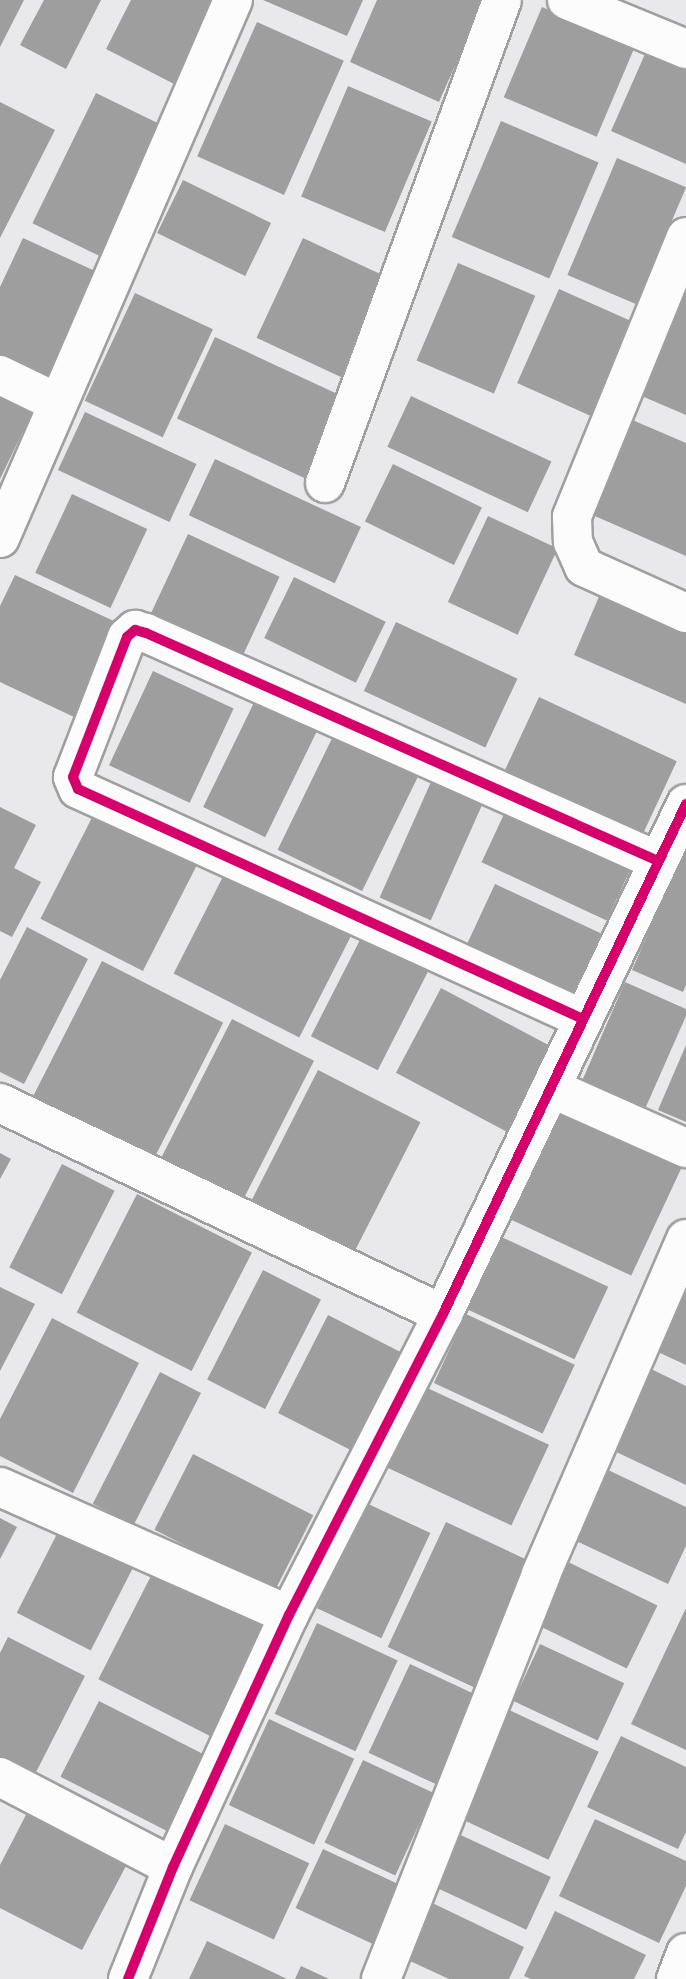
<!DOCTYPE html>
<html>
<head>
<meta charset="utf-8">
<style>
  body { margin:0 }
  #map { position:relative; width:686px; height:1979px; overflow:hidden; background:#e9e8ea; font-family:Arial,sans-serif }
  div>[style] { position:absolute }
  [style*='--x'] { left:calc(var(--x)*1px); top:calc(var(--y)*1px); width:calc(var(--w)*1px); rotate:calc(var(--a)*1deg) }
  .building>* { inset:0; background:#9f9e9e; transform-origin:0 0 }
  .roads { filter:drop-shadow(2px 0 #9f9fa0) drop-shadow(-2px 0 #9f9fa0) drop-shadow(0 2px #9f9fa0) drop-shadow(0 -2px #9f9fa0) }
  .minor>* { height:38px; margin:-19px; padding:0 19px; transform-origin:19px; border-radius:19px; background:#fcfcfc }
  .cycleway>* { height:10px; margin:-5px; padding:0 5px; transform-origin:5px; border-radius:5px; background:#d6006c }
  span { translate:-50% -50%; white-space:nowrap; text-align:center; line-height:1.15; -webkit-text-stroke:7px #f6f4f8; paint-order:stroke }
</style>
</head>
<body>
<div id="map">
  <div class="building">
    <div style="clip-path:polygon(0 0,24px 0,0 47px)"></div>
    <div style="clip-path:polygon(44px 0,101px 0,66px 69px,20px 45px)"></div>
    <div style="clip-path:polygon(131px 0,222px 0,178px 86px,106px 49px)"></div>
    <div style="clip-path:polygon(263px 0,363px 0,347px 36px)"></div>
    <div style="clip-path:polygon(377px 0,484px 0,439px 102px,350px 62px)"></div>
    <div style="left:542px;top:7px;width:101px;height:98px;rotate:23deg"></div>
    <div style="left:257px;top:22px;width:95px;height:147px;rotate:24deg"></div>
    <div style="clip-path:polygon(649px 45px,686px 61px,686px 164px,611px 131px)"></div>
    <div style="left:348px;top:86px;width:91px;height:120px;rotate:23deg"></div>
    <div style="left:96px;top:93px;width:85px;height:145px;rotate:26deg"></div>
    <div style="clip-path:polygon(0 102px,55px 130px,0 238px)"></div>
    <div style="left:501px;top:121px;width:106px;height:126px;rotate:23deg"></div>
    <div style="left:617px;top:158px;width:75px;height:127px;rotate:23deg"></div>
    <div style="left:183px;top:180px;width:98px;height:59px;rotate:26deg"></div>
    <div style="clip-path:polygon(23px 238px,106px 276px,54px 384px,0 359px,0 287px)"></div>
    <div style="left:303px;top:238px;width:96px;height:110px;rotate:25deg"></div>
    <div style="left:458px;top:263px;width:84px;height:106px;rotate:23deg"></div>
    <div style="clip-path:polygon(676px 286px,686px 291px,686px 415px,630px 391px)"></div>
    <div style="left:559px;top:289px;width:93px;height:103px;rotate:24deg"></div>
    <div style="left:135px;top:293px;width:86px;height:119px;rotate:25deg"></div>
    <div style="left:215px;top:337px;width:147px;height:90px;rotate:25deg"></div>
    <div style="clip-path:polygon(0 377px,40px 396px,0 479px)"></div>
    <div style="left:411px;top:396px;width:155px;height:56px;rotate:25deg"></div>
    <div style="left:85px;top:412px;width:123px;height:64px;rotate:25deg"></div>
    <div style="clip-path:polygon(630px 419px,686px 443px,686px 556px,588px 513px)"></div>
    <div style="left:215px;top:459px;width:161px;height:62px;rotate:25deg"></div>
    <div style="left:393px;top:464px;width:99px;height:64px;rotate:26deg"></div>
    <div style="left:72px;top:494px;width:83px;height:87px;rotate:25deg"></div>
    <div style="left:488px;top:516px;width:77px;height:95px;rotate:25deg"></div>
    <div style="left:188px;top:534px;width:101px;height:122px;rotate:25deg"></div>
    <div style="clip-path:polygon(15px 575px,118px 623px,74px 717px,0 682px,0 606px)"></div>
    <div style="left:294px;top:577px;width:102px;height:68px;rotate:26deg"></div>
    <div style="clip-path:polygon(604px 585px,686px 622px,686px 704px,574px 655px)"></div>
    <div style="left:396px;top:622px;width:134px;height:76px;rotate:25deg"></div>
    <div style="left:153px;top:671px;width:89px;height:104px;rotate:25deg"></div>
    <div style="left:268px;top:674px;width:69px;height:148px;rotate:26deg"></div>
    <div style="left:539px;top:697px;width:152px;height:94px;rotate:25deg"></div>
    <div style="left:339px;top:724px;width:94px;height:140px;rotate:26deg"></div>
    <div style="left:439px;top:764px;width:56px;height:146px;rotate:24deg"></div>
    <div style="left:104px;top:794px;width:115px;height:140px;rotate:27deg"></div>
    <div style="left:512px;top:797px;width:138px;height:72px;rotate:25deg"></div>
    <div style="clip-path:polygon(0 807px,36px 825px,14px 868px,41px 882px,12px 937px,0 931px)"></div>
    <div style="clip-path:polygon(683px 853px,686px 854px,686px 985px,683px 992px,632px 970px)"></div>
    <div style="left:234px;top:855px;width:141px;height:133px;rotate:27deg"></div>
    <div style="left:495px;top:884px;width:119px;height:104px;rotate:25deg"></div>
    <div style="clip-path:polygon(27px 927px,88px 959px,24px 1084px,0 1072px,0 980px)"></div>
    <div style="left:364px;top:932px;width:75px;height:117px;rotate:27deg"></div>
    <div style="left:102px;top:961px;width:136px;height:163px;rotate:27deg"></div>
    <div style="clip-path:polygon(625px 982px,686px 1009px,686px 1016px,645px 1109px,582px 1081px)"></div>
    <div style="left:441px;top:988px;width:130px;height:96px;rotate:28deg"></div>
    <div style="left:232px;top:1019px;width:92px;height:160px;rotate:27deg"></div>
    <div style="clip-path:polygon(686px 1045px,686px 1122px,658px 1110px)"></div>
    <div style="left:318px;top:1070px;width:115px;height:148px;rotate:27deg"></div>
    <div style="left:559px;top:1104px;width:138px;height:125px;rotate:25deg"></div>
    <div style="clip-path:polygon(0 1153px,11px 1159px,0 1179px)"></div>
    <div style="left:62px;top:1164px;width:59px;height:116px;rotate:27deg"></div>
    <div style="left:137px;top:1194px;width:129px;height:133px;rotate:27deg"></div>
    <div style="left:495px;top:1234px;width:125px;height:80px;rotate:25deg"></div>
    <div style="left:263px;top:1270px;width:65px;height:123px;rotate:27deg"></div>
    <div style="clip-path:polygon(686px 1275px,686px 1365px,647px 1347px)"></div>
    <div style="clip-path:polygon(0 1287px,35px 1304px,0 1371px)"></div>
    <div style="left:466px;top:1314px;width:120px;height:76px;rotate:25deg"></div>
    <div style="left:328px;top:1315px;width:88px;height:110px;rotate:27deg"></div>
    <div style="clip-path:polygon(52px 1318px,139px 1363px,73px 1493px,0 1456px,0 1419px)"></div>
    <div style="clip-path:polygon(649px 1368px,686px 1386px,686px 1485px,610px 1449px)"></div>
    <div style="left:160px;top:1372px;width:46px;height:148px;rotate:27deg"></div>
    <div style="left:423px;top:1386px;width:139px;height:89px;rotate:25deg"></div>
    <div style="left:193px;top:1454px;width:135px;height:85px;rotate:27deg"></div>
    <div style="clip-path:polygon(606px 1469px,686px 1507px,686px 1546px,668px 1584px,572px 1539px)"></div>
    <div style="left:366px;top:1503px;width:71px;height:116px;rotate:25deg"></div>
    <div style="clip-path:polygon(0 1518px,17px 1527px,0 1559px)"></div>
    <div style="left:446px;top:1522px;width:101px;height:138px;rotate:25deg"></div>
    <div style="left:59px;top:1530px;width:83px;height:93px;rotate:27deg"></div>
    <div style="left:564px;top:1560px;width:104px;height:70px;rotate:26deg"></div>
    <div style="left:156px;top:1566px;width:132px;height:127px;rotate:27deg"></div>
    <div style="clip-path:polygon(686px 1608px,686px 1750px,631px 1724px)"></div>
    <div style="left:317px;top:1623px;width:89px;height:100px;rotate:25deg"></div>
    <div style="clip-path:polygon(8px 1637px,85px 1676px,30px 1784px,0 1769px,0 1653px)"></div>
    <div style="left:540px;top:1644px;width:93px;height:63px;rotate:25deg"></div>
    <div style="left:410px;top:1664px;width:74px;height:98px;rotate:25deg"></div>
    <div style="left:99px;top:1701px;width:119px;height:85px;rotate:27deg"></div>
    <div style="left:509px;top:1710px;width:99px;height:119px;rotate:25deg"></div>
    <div style="left:269px;top:1719px;width:94px;height:95px;rotate:25deg"></div>
    <div style="clip-path:polygon(621px 1736px,686px 1767px,686px 1832px,678px 1849px,587px 1807px)"></div>
    <div style="left:363px;top:1760px;width:78px;height:91px;rotate:25deg"></div>
    <div style="clip-path:polygon(28px 1811px,128px 1862px,82px 1950px,0 1908px,0 1865px)"></div>
    <div style="clip-path:polygon(595px 1819px,686px 1861px,686px 1886px,659px 1943px,559px 1896px)"></div>
    <div style="left:225px;top:1824px;width:93px;height:84px;rotate:25deg"></div>
    <div style="left:452px;top:1831px;width:109px;height:58px;rotate:25deg"></div>
    <div style="left:323px;top:1849px;width:93px;height:65px;rotate:25deg"></div>
    <div style="clip-path:polygon(424px 1899px,524px 1947px,509px 1979px,449px 1979px,397px 1955px)"></div>
    <div style="clip-path:polygon(555px 1911px,646px 1955px,634px 1979px,531px 1979px,524px 1976px)"></div>
    <div style="clip-path:polygon(207px 1941px,287px 1979px,189px 1979px)"></div>
    <div style="clip-path:polygon(301px 1966px,329px 1979px,295px 1979px)"></div>
  </div>
  <div class="roads">
    <div class="minor">
      <div style="--x:567;--y:0;--w:129;--a:22.4"></div>
      <div style="--x:686;--y:237;--w:302;--a:112.2"></div>
      <div style="--x:572;--y:517;--w:25;--a:88"></div>
      <div style="--x:573;--y:542;--w:27;--a:66"></div>
      <div style="--x:584;--y:567;--w:112;--a:24.3"></div>
      <div style="--x:0;--y:375;--w:64;--a:25.8"></div>
      <div style="--x:325;--y:483;--w:514;--a:-69.87"></div>
      <div style="--x:0;--y:538;--w:586;--a:-66.58"></div>
      <div style="--x:583;--y:1019;--w:555;--a:-155.51"></div>
      <div style="--x:78;--y:789;--w:13;--a:-113"></div>
      <div style="--x:73;--y:777;--w:150;--a:-68.9"></div>
      <div style="--x:127;--y:637;--w:11;--a:-41"></div>
      <div style="--x:135;--y:630;--w:11;--a:15"></div>
      <div style="--x:146;--y:633;--w:560;--a:24"></div>
      <div style="--x:551;--y:1088;--w:148;--a:24"></div>
      <div style="--x:0;--y:1103;--w:491;--a:25.5"></div>
      <div style="--x:0;--y:1487;--w:316;--a:23.9"></div>
      <div style="--x:0;--y:1777;--w:195;--a:27.5"></div>
      <div style="--x:128;--y:1979;--w:121;--a:-68.1"></div>
      <div style="--x:173;--y:1867;--w:277;--a:-65.3"></div>
      <div style="--x:289;--y:1615;--w:338;--a:-62.9"></div>
      <div style="--x:443;--y:1314;--w:565;--a:-64.52"></div>
      <div style="--x:381;--y:1979;--w:435;--a:-68.4"></div>
      <div style="--x:541;--y:1574;--w:365;--a:-66.6"></div>
      <div style="--x:676;--y:1979;--w:28;--a:-69"></div>
    </div>
  </div>
  <div class="cycleway">
    <div style="--x:583;--y:1019;--w:555;--a:-155.51"></div>
    <div style="--x:78;--y:789;--w:13;--a:-113"></div>
    <div style="--x:73;--y:777;--w:150;--a:-68.9"></div>
    <div style="--x:127;--y:637;--w:11;--a:-41"></div>
    <div style="--x:135;--y:630;--w:11;--a:15"></div>
    <div style="--x:146;--y:633;--w:560;--a:24"></div>
    <div style="--x:128;--y:1979;--w:121;--a:-68.1"></div>
    <div style="--x:173;--y:1867;--w:277;--a:-65.3"></div>
    <div style="--x:289;--y:1615;--w:338;--a:-62.9"></div>
    <div style="--x:443;--y:1314;--w:565;--a:-64.52"></div>
  </div>
</div>
</body>
</html>
